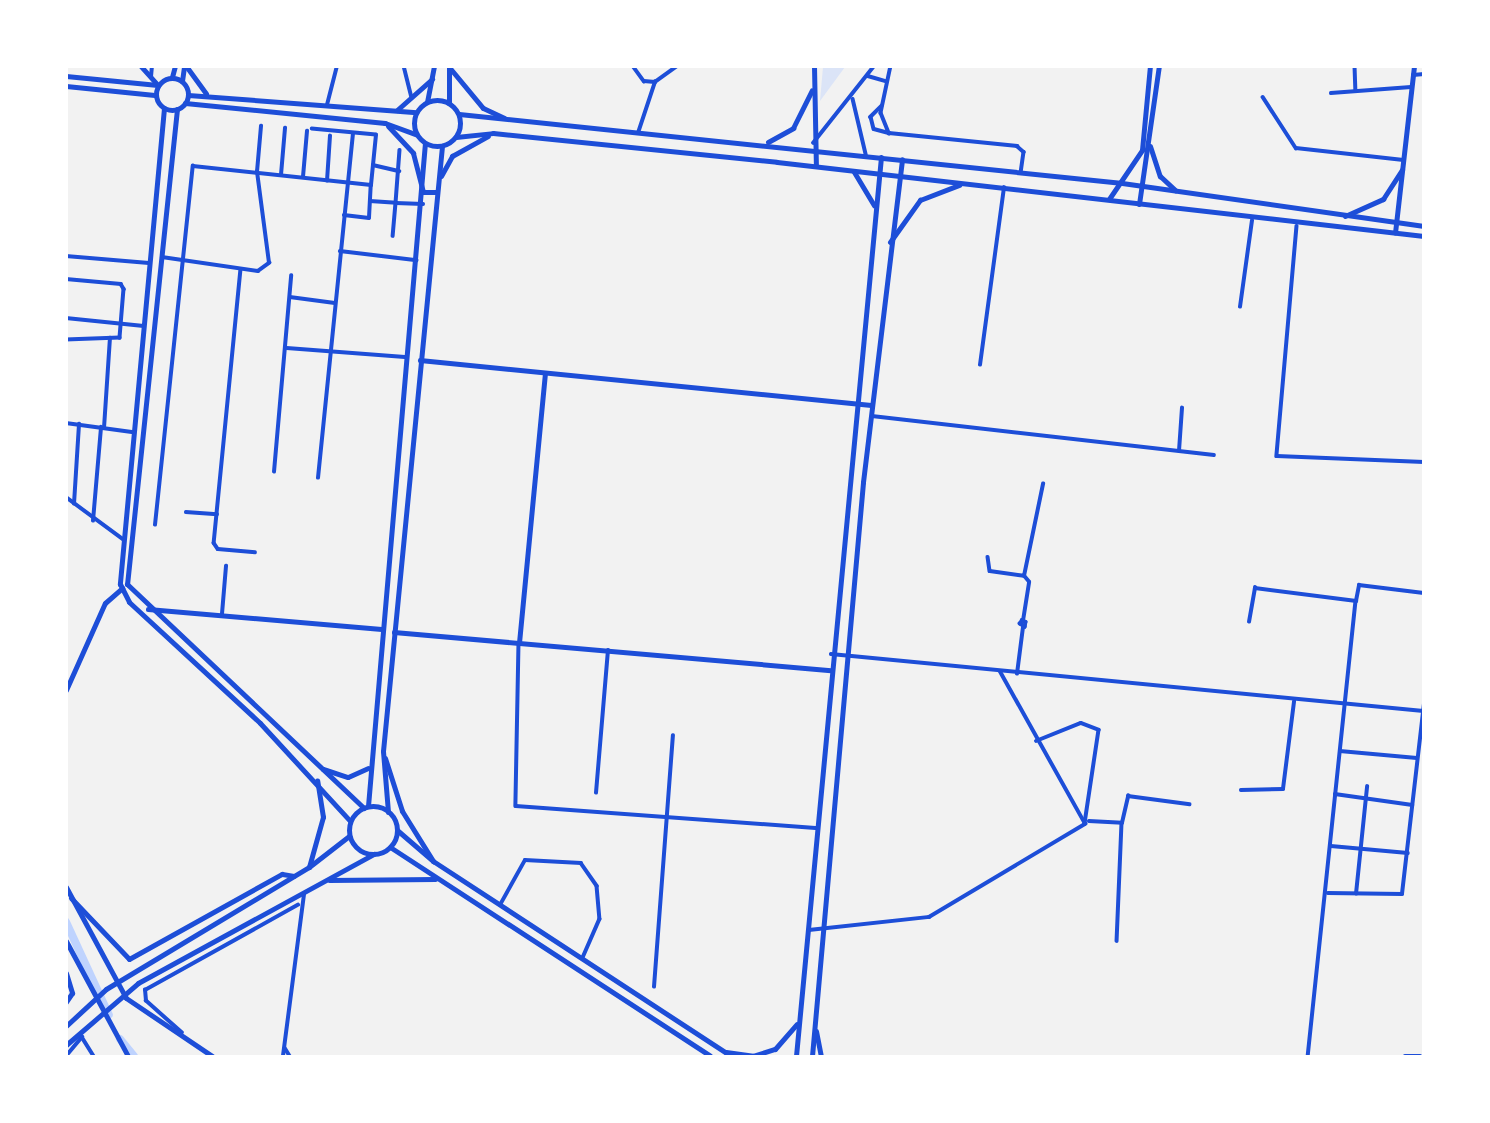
<!DOCTYPE html>
<html>
<head>
<meta charset="utf-8">
<style>
  body { margin:0 }
  #map { position:relative; width:1490px; height:1123px; overflow:hidden; background:#f2f2f2; font-family:"PT Sans Narrow",sans-serif }
  div>[style] { position:absolute }
  [style*='--x'] { left:calc(var(--x)*1px); top:calc(var(--y)*1px); width:calc(var(--w)*1px); rotate:calc(var(--a)*1deg) }
  .green>* { inset:0; background:#dbe4f7 }
  .canal>* { height:8px; margin:-4px; padding:0 4px; transform-origin:4px; border-radius:4px; background:#bfd3fe }
  .minor>* { height:3.5px; margin:-1.75px; padding:0 1.75px; transform-origin:1.75px; border-radius:1.75px; background:#1d4ed8 }
  .tertiary>* { height:4.5px; margin:-2.25px; padding:0 2.25px; transform-origin:2.25px; border-radius:2.25px; background:#1d4ed8 }
  .secondary>* { height:5px; margin:-2.5px; padding:0 2.5px; transform-origin:2.5px; border-radius:2.5px; background:#1d4ed8 }
  .primary>* { height:5px; margin:-2.5px; padding:0 2.5px; transform-origin:2.5px; border-radius:2.5px; background:#1d4ed8 }
  .primary>.ring { margin:-2.5px; padding:0; box-sizing:content-box; background:none; border:5px solid #1d4ed8; border-radius:50% }
  span { translate:-50% -50%; white-space:nowrap; text-align:center; line-height:1.15; -webkit-text-stroke:7px #fff; paint-order:stroke }
  .frame { position:absolute; inset:0; border:68px solid #fff; pointer-events:none }
</style>
</head>
<body>
<div id="map">
  <div class="green">
    <div style="clip-path:polygon(823px 67px,845px 67px,820px 101px)"></div>
  </div>
  <div class="canal">
    <div style="--x:66;--y:922;--w:102;--a:65.2"></div>
    <div style="--x:120;--y:1039;--w:22;--a:51"></div>
  </div>
  <div class="minor">
    <div style="--x:404;--y:66;--w:32;--a:76"></div>
    <div style="--x:633;--y:66;--w:19;--a:54"></div>
    <div style="--x:644;--y:81;--w:11;--a:5"></div>
    <div style="--x:655;--y:82;--w:27;--a:-36"></div>
    <div style="--x:891;--y:66;--w:48;--a:102"></div>
    <div style="--x:881;--y:113;--w:22;--a:68"></div>
    <div style="--x:889;--y:133;--w:129;--a:5.8"></div>
    <div style="--x:1017;--y:146;--w:9;--a:41"></div>
    <div style="--x:1024;--y:152;--w:21;--a:98"></div>
    <div style="--x:1355;--y:66;--w:25;--a:88"></div>
    <div style="--x:1413;--y:75;--w:11;--a:-5"></div>
    <div style="--x:868;--y:76;--w:18;--a:16"></div>
    <div style="--x:151;--y:77;--w:11;--a:-85"></div>
    <div style="--x:1331;--y:93;--w:80;--a:-4.3"></div>
    <div style="--x:1263;--y:97;--w:61;--a:57.1"></div>
    <div style="--x:1296;--y:148;--w:108;--a:6.4"></div>
    <div style="--x:853;--y:99;--w:57;--a:76.7"></div>
    <div style="--x:327;--y:105;--w:40;--a:-75.6"></div>
    <div style="--x:882;--y:106;--w:16;--a:135"></div>
    <div style="--x:871;--y:117;--w:12;--a:76"></div>
    <div style="--x:874;--y:129;--w:16;--a:15"></div>
    <div style="--x:638;--y:133;--w:54;--a:-71.6"></div>
    <div style="--x:813;--y:143;--w:98;--a:-51.6"></div>
    <div style="--x:400;--y:150;--w:53;--a:94.3"></div>
    <div style="--x:396;--y:203;--w:27;--a:2"></div>
    <div style="--x:373;--y:165;--w:27;--a:13"></div>
    <div style="--x:281;--y:175;--w:47;--a:-85.1"></div>
    <div style="--x:303;--y:177;--w:46;--a:-85"></div>
    <div style="--x:327;--y:181;--w:45;--a:-86.2"></div>
    <div style="--x:370;--y:201;--w:26;--a:4"></div>
    <div style="--x:396;--y:203;--w:33;--a:95"></div>
    <div style="--x:344;--y:215;--w:25;--a:7"></div>
    <div style="--x:369;--y:218;--w:33;--a:-87"></div>
    <div style="--x:1297;--y:226;--w:231;--a:95"></div>
    <div style="--x:1277;--y:456;--w:147;--a:2.3"></div>
    <div style="--x:340;--y:251;--w:77;--a:6.8"></div>
    <div style="--x:66;--y:256;--w:83;--a:4.8"></div>
    <div style="--x:162;--y:257;--w:97;--a:8.3"></div>
    <div style="--x:258;--y:271;--w:14;--a:-36"></div>
    <div style="--x:269;--y:263;--w:92;--a:-97.5"></div>
    <div style="--x:257;--y:172;--w:46;--a:-85"></div>
    <div style="--x:241;--y:269;--w:275;--a:95.6"></div>
    <div style="--x:214;--y:543;--w:7;--a:56"></div>
    <div style="--x:218;--y:549;--w:37;--a:5"></div>
    <div style="--x:66;--y:279;--w:55;--a:5.2"></div>
    <div style="--x:121;--y:284;--w:6;--a:59"></div>
    <div style="--x:124;--y:289;--w:49;--a:94.7"></div>
    <div style="--x:120;--y:338;--w:54;--a:177.9"></div>
    <div style="--x:290;--y:297;--w:45;--a:7.6"></div>
    <div style="--x:1240;--y:307;--w:87;--a:-82.1"></div>
    <div style="--x:66;--y:318;--w:78;--a:5.9"></div>
    <div style="--x:287;--y:348;--w:118;--a:4.4"></div>
    <div style="--x:980;--y:365;--w:179;--a:-82.3"></div>
    <div style="--x:872;--y:416;--w:344;--a:6.5"></div>
    <div style="--x:66;--y:423;--w:68;--a:7.7"></div>
    <div style="--x:104;--y:428;--w:90;--a:-86.2"></div>
    <div style="--x:1179;--y:451;--w:43;--a:-86"></div>
    <div style="--x:274;--y:472;--w:197;--a:-85"></div>
    <div style="--x:318;--y:478;--w:345;--a:-84.2"></div>
    <div style="--x:66;--y:497;--w:71;--a:36.4"></div>
    <div style="--x:74;--y:504;--w:80;--a:-86.4"></div>
    <div style="--x:186;--y:512;--w:31;--a:4"></div>
    <div style="--x:93;--y:521;--w:94;--a:-85.1"></div>
    <div style="--x:155;--y:525;--w:361;--a:-84"></div>
    <div style="--x:193;--y:166;--w:179;--a:6.1"></div>
    <div style="--x:371;--y:185;--w:50;--a:-84.3"></div>
    <div style="--x:376;--y:135;--w:64;--a:-174.6"></div>
    <div style="--x:988;--y:557;--w:14;--a:82"></div>
    <div style="--x:990;--y:571;--w:34;--a:8"></div>
    <div style="--x:1356;--y:601;--w:16;--a:-79"></div>
    <div style="--x:1359;--y:585;--w:65;--a:7"></div>
    <div style="--x:222;--y:614;--w:48;--a:-85.2"></div>
    <div style="--x:1022;--y:620;--w:4;--a:27"></div>
    <div style="--x:1026;--y:622;--w:5;--a:101"></div>
    <div style="--x:1025;--y:627;--w:6;--a:-149"></div>
    <div style="--x:1020;--y:624;--w:4;--a:-63"></div>
    <div style="--x:1023;--y:621;--w:39;--a:-81"></div>
    <div style="--x:1029;--y:582;--w:8;--a:-130"></div>
    <div style="--x:1024;--y:576;--w:94;--a:-78.3"></div>
    <div style="--x:1249;--y:622;--w:35;--a:-80"></div>
    <div style="--x:1255;--y:588;--w:102;--a:7.3"></div>
    <div style="--x:1356;--y:601;--w:458;--a:96"></div>
    <div style="--x:519;--y:643;--w:163;--a:91.1"></div>
    <div style="--x:516;--y:806;--w:300;--a:4.2"></div>
    <div style="--x:831;--y:654;--w:595;--a:5.5"></div>
    <div style="--x:1017;--y:674;--w:47;--a:-82.7"></div>
    <div style="--x:1036;--y:741;--w:48;--a:-21.8"></div>
    <div style="--x:1081;--y:723;--w:19;--a:21"></div>
    <div style="--x:1099;--y:730;--w:95;--a:98.5"></div>
    <div style="--x:1340;--y:751;--w:77;--a:5.2"></div>
    <div style="--x:1241;--y:790;--w:42;--a:-1.4"></div>
    <div style="--x:1283;--y:789;--w:88;--a:-82.8"></div>
    <div style="--x:596;--y:793;--w:143;--a:-85.2"></div>
    <div style="--x:1335;--y:794;--w:78;--a:8.1"></div>
    <div style="--x:1089;--y:821;--w:33;--a:3"></div>
    <div style="--x:1122;--y:823;--w:118;--a:92.4"></div>
    <div style="--x:1122;--y:823;--w:28;--a:-77"></div>
    <div style="--x:1128;--y:796;--w:62;--a:7.5"></div>
    <div style="--x:1331;--y:846;--w:77;--a:5.2"></div>
    <div style="--x:1328;--y:893;--w:74;--a:0.8"></div>
    <div style="--x:1402;--y:894;--w:192;--a:-83.4"></div>
    <div style="--x:1356;--y:894;--w:108;--a:-84.1"></div>
    <div style="--x:500;--y:905;--w:51;--a:-60.9"></div>
    <div style="--x:525;--y:860;--w:56;--a:3.1"></div>
    <div style="--x:581;--y:863;--w:28;--a:55"></div>
    <div style="--x:597;--y:886;--w:33;--a:85"></div>
    <div style="--x:600;--y:919;--w:43;--a:113.6"></div>
    <div style="--x:809;--y:930;--w:121;--a:-6.2"></div>
    <div style="--x:929;--y:917;--w:182;--a:-30.8"></div>
    <div style="--x:1085;--y:824;--w:174;--a:-119.2"></div>
    <div style="--x:654;--y:987;--w:252;--a:-85.7"></div>
    <div style="--x:182;--y:1033;--w:48;--a:-138.4"></div>
    <div style="--x:146;--y:1001;--w:11;--a:-95"></div>
    <div style="--x:145;--y:990;--w:175;--a:-29.1"></div>
    <div style="--x:285;--y:1048;--w:9;--a:58"></div>
    <div style="--x:66;--y:1056;--w:25;--a:-50"></div>
    <div style="--x:82;--y:1037;--w:22;--a:58"></div>
    <div style="--x:283;--y:1056;--w:163;--a:-82.6"></div>
    <div style="--x:1405;--y:1056;--w:15;--a:0"></div>
  </div>
  <div class="tertiary">
    <div style="--x:141;--y:66;--w:25;--a:48"></div>
    <div style="--x:1395;--y:233;--w:168;--a:-83.5"></div>
    <div style="--x:420;--y:360;--w:453;--a:5.7"></div>
    <div style="--x:148;--y:609;--w:234;--a:4.9"></div>
    <div style="--x:394;--y:632;--w:438;--a:5"></div>
    <div style="--x:519;--y:643;--w:270;--a:-84.5"></div>
  </div>
  <div class="secondary">
    <div style="--x:814;--y:66;--w:100;--a:88.9"></div>
    <div style="--x:172;--y:77;--w:11;--a:-75"></div>
    <div style="--x:182;--y:81;--w:15;--a:-82"></div>
    <div style="--x:164;--y:108;--w:478;--a:95.3"></div>
    <div style="--x:120;--y:584;--w:20;--a:63"></div>
    <div style="--x:129;--y:602;--w:178;--a:42.7"></div>
    <div style="--x:260;--y:723;--w:133;--a:47.4"></div>
    <div style="--x:177;--y:109;--w:478;--a:96"></div>
    <div style="--x:127;--y:584;--w:326;--a:43.4"></div>
    <div style="--x:1109;--y:199;--w:59;--a:-56"></div>
    <div style="--x:1142;--y:150;--w:84;--a:-84.6"></div>
    <div style="--x:1139;--y:204;--w:139;--a:-81.8"></div>
    <div style="--x:66;--y:690;--w:95;--a:-65.9"></div>
    <div style="--x:105;--y:603;--w:23;--a:-41"></div>
    <div style="--x:397;--y:830;--w:48;--a:40.7"></div>
    <div style="--x:433;--y:861;--w:356;--a:33.2"></div>
    <div style="--x:390;--y:847;--w:382;--a:33.1"></div>
    <div style="--x:816;--y:1031;--w:25;--a:79"></div>
    <div style="--x:726;--y:1052;--w:27;--a:8"></div>
    <div style="--x:753;--y:1056;--w:23;--a:-18"></div>
    <div style="--x:775;--y:1049;--w:33;--a:-49"></div>
    <div style="--x:796;--y:1056;--w:903;--a:-84.6"></div>
    <div style="--x:812;--y:1056;--w:576;--a:-84.92"></div>
    <div style="--x:863;--y:482;--w:325;--a:-83.1"></div>
  </div>
  <div class="primary">
    <div style="--x:186;--y:66;--w:34;--a:54"></div>
    <div style="--x:449;--y:66;--w:37;--a:90"></div>
    <div style="--x:449;--y:67;--w:53;--a:50.3"></div>
    <div style="--x:483;--y:108;--w:23;--a:25"></div>
    <div style="--x:66;--y:76;--w:92;--a:5.6"></div>
    <div class="ring" style="left:156px;top:78px;width:27px;height:27px"></div>
    <div style="--x:66;--y:86;--w:89;--a:5.8"></div>
    <div style="--x:188;--y:95;--w:229;--a:4.3"></div>
    <div class="ring" style="left:414px;top:100px;width:41px;height:41px"></div>
    <div style="--x:427;--y:102;--w:37;--a:-79"></div>
    <div style="--x:185;--y:103;--w:201;--a:5.7"></div>
    <div style="--x:385;--y:123;--w:33;--a:20"></div>
    <div style="--x:397;--y:110;--w:47;--a:-41.5"></div>
    <div style="--x:459;--y:114;--w:667;--a:5.94"></div>
    <div style="--x:1122;--y:183;--w:305;--a:8.1"></div>
    <div style="--x:388;--y:126;--w:37;--a:47"></div>
    <div style="--x:413;--y:153;--w:40;--a:75.6"></div>
    <div style="--x:423;--y:192;--w:14;--a:0"></div>
    <div style="--x:456;--y:137;--w:37;--a:-6"></div>
    <div style="--x:493;--y:133;--w:285;--a:5.8"></div>
    <div style="--x:777;--y:162;--w:651;--a:6.52"></div>
    <div style="--x:768;--y:142;--w:29;--a:-29"></div>
    <div style="--x:793;--y:128;--w:42;--a:-63.4"></div>
    <div style="--x:1150;--y:146;--w:32;--a:72"></div>
    <div style="--x:1160;--y:176;--w:21;--a:43"></div>
    <div style="--x:854;--y:172;--w:39;--a:59"></div>
    <div style="--x:441;--y:176;--w:23;--a:-61"></div>
    <div style="--x:452;--y:156;--w:41;--a:-29.1"></div>
    <div style="--x:1345;--y:216;--w:42;--a:-24.1"></div>
    <div style="--x:1383;--y:199;--w:35;--a:-57"></div>
    <div style="--x:890;--y:242;--w:52;--a:-54.5"></div>
    <div style="--x:920;--y:200;--w:42;--a:-21"></div>
    <div style="--x:385;--y:758;--w:56;--a:72.2"></div>
    <div style="--x:402;--y:811;--w:59;--a:58.2"></div>
    <div style="--x:323;--y:769;--w:26;--a:18"></div>
    <div style="--x:348;--y:777;--w:22;--a:-24"></div>
    <div style="--x:368;--y:806;--w:665;--a:-85.09"></div>
    <div class="ring" style="left:349px;top:806px;width:43px;height:43px"></div>
    <div style="--x:388;--y:812;--w:61;--a:-94.7"></div>
    <div style="--x:383;--y:751;--w:608;--a:-84.43"></div>
    <div style="--x:309;--y:867;--w:52;--a:-74.4"></div>
    <div style="--x:323;--y:817;--w:37;--a:-99"></div>
    <div style="--x:329;--y:880;--w:106;--a:-0.5"></div>
    <div style="--x:66;--y:887;--w:126;--a:61.6"></div>
    <div style="--x:126;--y:998;--w:104;--a:34"></div>
    <div style="--x:71;--y:898;--w:84;--a:46.4"></div>
    <div style="--x:129;--y:959;--w:175;--a:-29.1"></div>
    <div style="--x:282;--y:874;--w:12;--a:9"></div>
    <div style="--x:66;--y:941;--w:131;--a:61.7"></div>
    <div style="--x:66;--y:973;--w:21;--a:73"></div>
    <div style="--x:72;--y:993;--w:11;--a:124"></div>
    <div style="--x:66;--y:1026;--w:54;--a:-42.8"></div>
    <div style="--x:106;--y:989;--w:237;--a:-31"></div>
    <div style="--x:309;--y:867;--w:51;--a:-37.8"></div>
    <div style="--x:66;--y:1045;--w:95;--a:-40.7"></div>
    <div style="--x:138;--y:983;--w:269;--a:-28.7"></div>
  </div>
  <div class="frame"></div>
</div>
</body>
</html>
